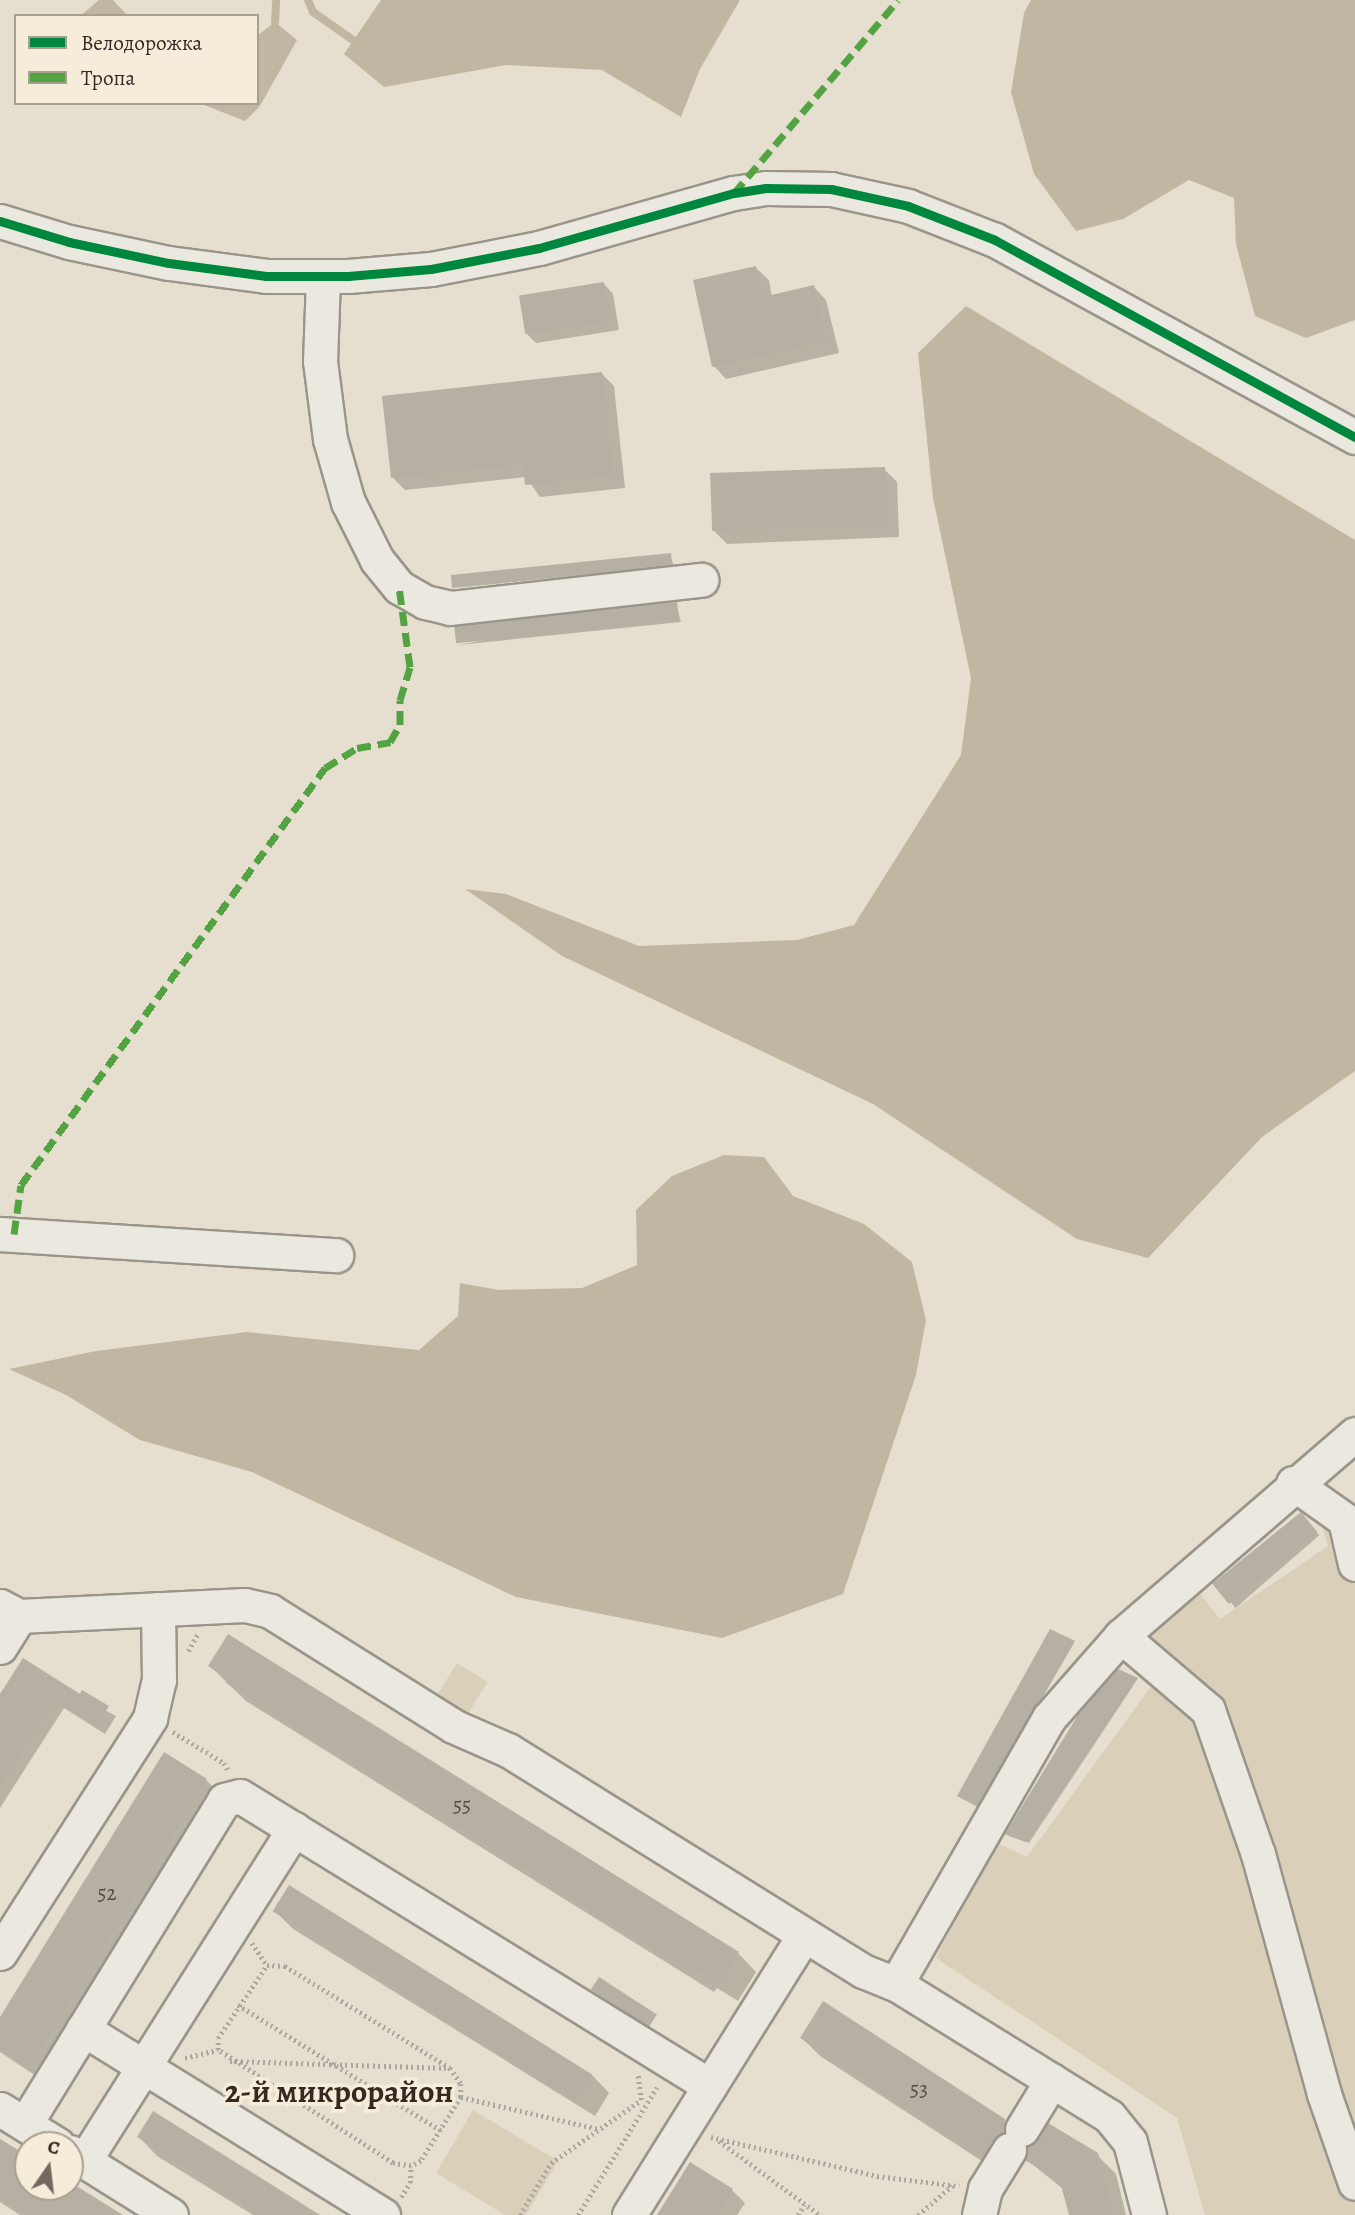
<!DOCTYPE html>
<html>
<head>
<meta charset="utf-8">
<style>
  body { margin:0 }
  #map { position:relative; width:1355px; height:2215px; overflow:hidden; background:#e6dfcf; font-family:Alegreya,serif }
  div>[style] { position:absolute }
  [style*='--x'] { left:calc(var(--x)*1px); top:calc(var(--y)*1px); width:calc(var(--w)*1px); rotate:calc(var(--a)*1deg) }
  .green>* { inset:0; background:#dad0ba; transform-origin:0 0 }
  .water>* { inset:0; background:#c1b6a2 }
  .shadow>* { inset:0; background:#0003; transform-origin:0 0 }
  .stream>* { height:8px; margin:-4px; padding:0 4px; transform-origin:4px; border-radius:4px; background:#c1b6a2 }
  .building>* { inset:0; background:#b5afa4; transform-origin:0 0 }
  .path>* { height:4.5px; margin-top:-2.25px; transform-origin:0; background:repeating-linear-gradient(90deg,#aba7a0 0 2px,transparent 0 5.5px) }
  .roads { filter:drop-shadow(2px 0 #9a958b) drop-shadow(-2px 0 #9a958b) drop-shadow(0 2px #9a958b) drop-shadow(0 -2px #9a958b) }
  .minor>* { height:33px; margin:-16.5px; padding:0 16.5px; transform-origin:16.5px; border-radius:16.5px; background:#ebe8df }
  .quiet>* { height:7px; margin-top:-3.5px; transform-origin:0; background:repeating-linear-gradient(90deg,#53a342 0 14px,transparent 0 21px) }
  .cycleway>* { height:9px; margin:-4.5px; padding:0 4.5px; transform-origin:4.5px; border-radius:4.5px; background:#00873e }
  span { translate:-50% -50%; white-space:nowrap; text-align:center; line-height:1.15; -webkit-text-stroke:7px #f5edd9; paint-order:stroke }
  .number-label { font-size:21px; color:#564a43 }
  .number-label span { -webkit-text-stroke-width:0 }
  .district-label { font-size:32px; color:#362923; font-weight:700 }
  .legend { position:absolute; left:14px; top:14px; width:245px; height:91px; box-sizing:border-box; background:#f5edd9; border:2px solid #a99f90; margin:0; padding:9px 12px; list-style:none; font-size:21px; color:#362923 }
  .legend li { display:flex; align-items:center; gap:14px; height:35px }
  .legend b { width:35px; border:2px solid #a99f90 }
  .north { position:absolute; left:14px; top:2131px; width:70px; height:70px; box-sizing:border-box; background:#f5edd9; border:2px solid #a99f90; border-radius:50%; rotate:14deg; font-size:19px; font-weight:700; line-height:28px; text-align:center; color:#362923 }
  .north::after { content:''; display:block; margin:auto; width:24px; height:32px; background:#74695f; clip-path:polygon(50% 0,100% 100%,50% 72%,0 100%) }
</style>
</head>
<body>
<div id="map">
  <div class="green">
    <div style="clip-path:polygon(1355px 1502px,1355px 2215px,1205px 2215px,1177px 2118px,936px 1958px,995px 1842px,1027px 1857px,1168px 1663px,1146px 1638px,1198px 1591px,1220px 1619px,1328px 1546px,1322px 1527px)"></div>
    <div style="left:457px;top:1663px;width:36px;height:37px;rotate:32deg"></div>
    <div style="clip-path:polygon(473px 2110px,558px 2161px,526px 2215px,505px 2215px,436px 2173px)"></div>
  </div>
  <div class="water">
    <div style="clip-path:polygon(99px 0,113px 0,128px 16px,80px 16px)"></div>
    <div style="clip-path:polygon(381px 0,740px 0,700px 69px,681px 117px,602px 70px,506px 65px,384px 87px,344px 54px)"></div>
    <div style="clip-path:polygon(1031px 0,1355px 0,1355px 320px,1306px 338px,1255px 316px,1236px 244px,1234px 198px,1189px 180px,1123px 219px,1076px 231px,1034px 174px,1011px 92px,1024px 13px)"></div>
    <div style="clip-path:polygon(275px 22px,297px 40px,260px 106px,245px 121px,199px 103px,257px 103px,257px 36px)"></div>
    <div style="clip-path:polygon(966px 306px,1355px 540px,1355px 1071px,1262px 1137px,1148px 1258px,1077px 1239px,873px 1104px,562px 956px,465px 889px,506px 894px,639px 946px,797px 940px,854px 925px,961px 755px,971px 678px,933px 498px,918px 353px)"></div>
    <div style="clip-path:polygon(724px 1155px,764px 1157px,793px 1196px,864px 1224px,912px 1262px,926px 1320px,916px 1375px,843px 1594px,722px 1638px,516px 1597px,252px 1472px,140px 1440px,66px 1395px,9px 1369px,96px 1351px,247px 1332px,419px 1350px,458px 1316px,460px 1283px,499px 1290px,582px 1288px,637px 1265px,636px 1210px,672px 1176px)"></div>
  </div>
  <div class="shadow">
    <div style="clip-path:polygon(756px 268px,769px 280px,772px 297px,814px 287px,826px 300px,839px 353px,726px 379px,714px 366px)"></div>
    <div style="clip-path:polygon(604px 284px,613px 294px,619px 330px,536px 343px,527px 334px)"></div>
    <div style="clip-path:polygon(601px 373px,614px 386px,625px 488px,540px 497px,526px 477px,405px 490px,393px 478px)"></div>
    <div style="clip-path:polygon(884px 469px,897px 482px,899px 537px,727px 544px,714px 531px)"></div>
    <div style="clip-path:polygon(670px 555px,674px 566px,454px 588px)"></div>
    <div style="clip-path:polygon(676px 604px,681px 622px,458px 645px)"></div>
    <div style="left:1301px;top:1514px;width:28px;height:111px;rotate:49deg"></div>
    <div style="clip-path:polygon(1074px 1643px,979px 1808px,962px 1798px)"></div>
    <div style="clip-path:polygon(210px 1666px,738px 1953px,756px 1972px,738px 2001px,717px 1988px,714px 1992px,246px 1701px)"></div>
    <div style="clip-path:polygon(1137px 1680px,1029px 1843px,1009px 1836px,1007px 1834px)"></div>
    <div style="clip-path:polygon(0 1697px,80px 1697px,116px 1716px,105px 1734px,64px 1708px,0 1808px)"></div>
    <div style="clip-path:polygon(206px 1780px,224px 1798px,48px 2084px,0 2052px,0 2021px)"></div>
    <div style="clip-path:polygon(275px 1911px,591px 2074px,609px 2093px,595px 2116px,293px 1929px)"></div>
    <div style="left:600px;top:1980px;width:66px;height:13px;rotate:32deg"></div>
    <div style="clip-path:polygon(802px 2038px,1004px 2121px,1023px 2140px,1002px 2174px,820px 2056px)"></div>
    <div style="clip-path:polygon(139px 2137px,316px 2215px,253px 2215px,157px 2156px)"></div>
    <div style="clip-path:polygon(0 2141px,28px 2158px,28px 2187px,70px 2184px,119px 2215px,20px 2215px,0 2202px)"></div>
    <div style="clip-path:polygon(1097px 2155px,1116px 2174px,1126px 2215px,1070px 2215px,1063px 2189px,1027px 2160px)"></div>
    <div style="clip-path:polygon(732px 2190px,745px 2203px,737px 2215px,659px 2215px)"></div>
  </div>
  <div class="stream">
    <div style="--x:308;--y:0;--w:13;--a:67"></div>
    <div style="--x:313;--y:12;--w:49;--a:35"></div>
    <div style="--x:275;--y:22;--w:22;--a:-87"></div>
  </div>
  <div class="building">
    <div style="clip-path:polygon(756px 266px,763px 297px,814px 285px,827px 341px,712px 367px,693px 280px)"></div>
    <div style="left:604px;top:282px;width:39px;height:86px;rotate:81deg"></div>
    <div style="clip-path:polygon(602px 372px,613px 475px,525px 485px,523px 464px,391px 478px,382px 396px)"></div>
    <div style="left:885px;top:467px;width:58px;height:175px;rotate:88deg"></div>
    <div style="clip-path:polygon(671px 553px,672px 564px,452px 588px,451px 575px)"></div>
    <div style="left:677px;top:602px;width:18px;height:224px;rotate:84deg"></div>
    <div style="left:1301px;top:1512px;width:26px;height:114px;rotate:51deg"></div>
    <div style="clip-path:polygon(1050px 1629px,1075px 1641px,976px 1806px,957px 1796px)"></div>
    <div style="clip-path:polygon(228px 1634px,739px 1952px,719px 1984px,698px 1971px,695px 1975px,226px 1683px,228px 1679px,208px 1666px)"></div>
    <div style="clip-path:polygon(23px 1658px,80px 1694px,82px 1690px,109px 1706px,96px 1726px,55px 1701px,0 1786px,0 1694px)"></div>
    <div style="clip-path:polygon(1118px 1669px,1138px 1678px,1026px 1842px,1005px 1834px,1078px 1715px)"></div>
    <div style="clip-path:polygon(164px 1752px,207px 1779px,29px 2067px,0 2049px,0 2017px)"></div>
    <div style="left:289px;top:1885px;width:357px;height:31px;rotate:32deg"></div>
    <div style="left:599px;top:1977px;width:69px;height:15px;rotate:33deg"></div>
    <div style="clip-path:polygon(823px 2001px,1005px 2119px,1004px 2132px,983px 2156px,800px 2038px)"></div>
    <div style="clip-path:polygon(153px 2111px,261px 2178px,320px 2215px,261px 2215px,137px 2137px)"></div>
    <div style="clip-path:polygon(1048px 2123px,1098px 2153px,1113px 2215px,1069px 2215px,1060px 2181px,1025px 2160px,1027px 2147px)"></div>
    <div style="clip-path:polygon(0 2139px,28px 2156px,28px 2187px,78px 2187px,123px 2215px,25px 2215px,0 2199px)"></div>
    <div style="clip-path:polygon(690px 2162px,733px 2189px,717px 2215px,657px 2215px)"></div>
  </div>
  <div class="path">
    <div style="--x:188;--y:1651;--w:20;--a:-60"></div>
    <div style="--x:173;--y:1732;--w:60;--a:31.3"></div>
    <div style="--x:224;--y:1763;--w:8;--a:60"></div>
    <div style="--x:252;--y:1943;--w:27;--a:56"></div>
    <div style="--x:267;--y:1965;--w:18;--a:3"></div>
    <div style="--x:285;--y:1966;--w:194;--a:31.7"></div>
    <div style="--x:450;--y:2068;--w:19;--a:55"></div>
    <div style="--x:461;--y:2084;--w:13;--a:90"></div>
    <div style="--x:461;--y:2097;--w:75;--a:122"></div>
    <div style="--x:421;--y:2161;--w:11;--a:153"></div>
    <div style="--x:411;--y:2166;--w:18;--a:-171"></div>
    <div style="--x:393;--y:2163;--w:208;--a:-147.1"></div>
    <div style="--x:218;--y:2050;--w:12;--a:-90"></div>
    <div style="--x:218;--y:2038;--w:88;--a:-56.1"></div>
    <div style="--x:238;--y:2005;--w:238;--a:31.7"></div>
    <div style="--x:185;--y:2058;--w:34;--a:-14"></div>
    <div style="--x:230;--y:2061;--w:219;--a:1.8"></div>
    <div style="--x:461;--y:2097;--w:142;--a:13.1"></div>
    <div style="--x:711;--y:2137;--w:171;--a:13.2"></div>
    <div style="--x:877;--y:2176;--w:83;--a:7"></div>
    <div style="--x:719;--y:2141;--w:125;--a:36.2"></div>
    <div style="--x:401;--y:2197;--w:17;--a:-57"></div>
    <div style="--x:410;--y:2183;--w:17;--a:-87"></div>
    <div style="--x:520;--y:2215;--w:61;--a:-59.2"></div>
    <div style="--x:551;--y:2163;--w:110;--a:-35"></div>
    <div style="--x:641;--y:2100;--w:25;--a:-97"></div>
    <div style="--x:578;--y:2215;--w:150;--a:-58.3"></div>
    <div style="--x:798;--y:2215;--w:12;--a:-59"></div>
    <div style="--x:918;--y:2215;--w:45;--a:-40.5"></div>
  </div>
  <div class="roads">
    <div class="minor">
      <div style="--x:0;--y:221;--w:72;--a:16.9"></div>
      <div style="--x:69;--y:242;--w:102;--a:11.9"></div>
      <div style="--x:169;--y:263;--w:98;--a:7.6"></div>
      <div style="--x:266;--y:276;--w:82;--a:0"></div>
      <div style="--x:348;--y:276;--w:83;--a:-4.8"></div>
      <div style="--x:431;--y:269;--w:110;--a:-11"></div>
      <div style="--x:539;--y:248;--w:203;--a:-15.8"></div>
      <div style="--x:734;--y:193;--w:32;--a:-9"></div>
      <div style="--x:766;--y:188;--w:65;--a:0.9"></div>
      <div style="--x:831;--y:189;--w:79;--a:12.4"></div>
      <div style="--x:908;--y:206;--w:93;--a:21.3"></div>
      <div style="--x:995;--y:240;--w:410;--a:28.7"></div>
      <div style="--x:323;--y:277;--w:84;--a:92"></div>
      <div style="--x:320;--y:361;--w:79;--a:82.7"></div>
      <div style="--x:330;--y:439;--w:66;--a:74.1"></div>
      <div style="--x:348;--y:502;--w:65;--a:63.4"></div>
      <div style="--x:377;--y:560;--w:35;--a:51"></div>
      <div style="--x:399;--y:587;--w:30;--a:30"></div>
      <div style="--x:425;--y:602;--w:26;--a:13"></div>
      <div style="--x:450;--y:608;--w:253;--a:-6.4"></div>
      <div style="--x:0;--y:1234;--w:337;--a:3.6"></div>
      <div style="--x:1293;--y:1483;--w:64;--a:35.4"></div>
      <div style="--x:1345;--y:1520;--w:45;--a:77.2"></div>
      <div style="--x:0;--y:1606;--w:21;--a:28"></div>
      <div style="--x:19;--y:1616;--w:226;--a:-2.8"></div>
      <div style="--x:245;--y:1605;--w:26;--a:13"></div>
      <div style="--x:270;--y:1611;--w:216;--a:32.1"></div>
      <div style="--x:453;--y:1726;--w:60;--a:23.6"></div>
      <div style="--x:508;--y:1750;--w:418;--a:31.9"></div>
      <div style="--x:863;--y:1971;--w:35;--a:22"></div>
      <div style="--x:896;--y:1984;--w:251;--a:31.8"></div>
      <div style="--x:1109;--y:2116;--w:33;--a:51"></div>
      <div style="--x:1130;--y:2142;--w:75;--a:75.4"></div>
      <div style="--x:1121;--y:1636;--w:114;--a:40.4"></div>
      <div style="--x:1208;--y:1710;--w:152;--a:70.9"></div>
      <div style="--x:1258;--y:1854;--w:249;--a:74.6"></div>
      <div style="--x:1324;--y:2094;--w:94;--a:70.8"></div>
      <div style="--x:0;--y:1647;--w:36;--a:-58"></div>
      <div style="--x:0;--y:1953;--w:279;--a:-57.4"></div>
      <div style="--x:150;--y:1718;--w:39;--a:-77"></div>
      <div style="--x:159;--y:1680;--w:71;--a:-90.8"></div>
      <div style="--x:896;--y:1984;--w:307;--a:-60.1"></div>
      <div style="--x:1049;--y:1718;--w:109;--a:-48.7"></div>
      <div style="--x:1121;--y:1636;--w:309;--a:-40.8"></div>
      <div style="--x:83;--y:2029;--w:353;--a:31.8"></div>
      <div style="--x:0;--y:2109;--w:68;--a:31.8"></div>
      <div style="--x:25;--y:2124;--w:380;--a:-58.4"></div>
      <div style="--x:224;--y:1800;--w:16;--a:-14"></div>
      <div style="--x:240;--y:1796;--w:552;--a:31.68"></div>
      <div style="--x:1022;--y:2129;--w:57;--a:-58.5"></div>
      <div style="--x:70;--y:2152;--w:119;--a:32"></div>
      <div style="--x:84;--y:2161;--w:393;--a:-57.7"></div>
      <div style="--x:629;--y:2215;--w:330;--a:-58"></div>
      <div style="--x:979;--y:2215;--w:27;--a:-77"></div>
      <div style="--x:985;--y:2189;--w:46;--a:-58.4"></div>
    </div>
  </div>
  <div class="quiet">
    <div style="--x:734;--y:193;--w:253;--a:-49.6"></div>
    <div style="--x:14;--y:1234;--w:49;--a:-81.9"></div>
    <div style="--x:21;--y:1185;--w:516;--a:-53.91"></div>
    <div style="--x:325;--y:768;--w:38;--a:-32"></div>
    <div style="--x:357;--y:748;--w:34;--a:-10"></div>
    <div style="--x:390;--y:742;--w:20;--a:-60"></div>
    <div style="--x:400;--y:725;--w:25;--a:-90"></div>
    <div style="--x:400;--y:700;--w:34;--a:-73"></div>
    <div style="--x:410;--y:667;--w:81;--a:-97.8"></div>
  </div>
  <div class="cycleway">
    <div style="--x:0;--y:221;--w:72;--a:16.9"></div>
    <div style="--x:69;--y:242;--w:102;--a:11.9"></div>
    <div style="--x:169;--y:263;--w:98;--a:7.6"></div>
    <div style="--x:266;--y:276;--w:82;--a:0"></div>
    <div style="--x:348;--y:276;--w:83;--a:-4.8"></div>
    <div style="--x:431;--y:269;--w:110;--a:-11"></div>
    <div style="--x:539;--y:248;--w:203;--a:-15.8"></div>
    <div style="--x:734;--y:193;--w:32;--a:-9"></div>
    <div style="--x:766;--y:188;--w:65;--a:0.9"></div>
    <div style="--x:831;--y:189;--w:79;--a:12.4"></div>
    <div style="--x:908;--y:206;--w:93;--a:21.3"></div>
    <div style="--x:995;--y:240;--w:410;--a:28.7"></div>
  </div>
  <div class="number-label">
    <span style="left:462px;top:1805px">55</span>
    <span style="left:107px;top:1893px">52</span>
    <span style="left:919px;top:2089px">53</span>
  </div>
  <div class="district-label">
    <span style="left:339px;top:2091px">2-й микрорайон</span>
  </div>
  <ul class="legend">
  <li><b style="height:9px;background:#00873e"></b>Велодорожка</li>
  <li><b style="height:9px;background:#53a342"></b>Тропа</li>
  </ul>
  <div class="north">С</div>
</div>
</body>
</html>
